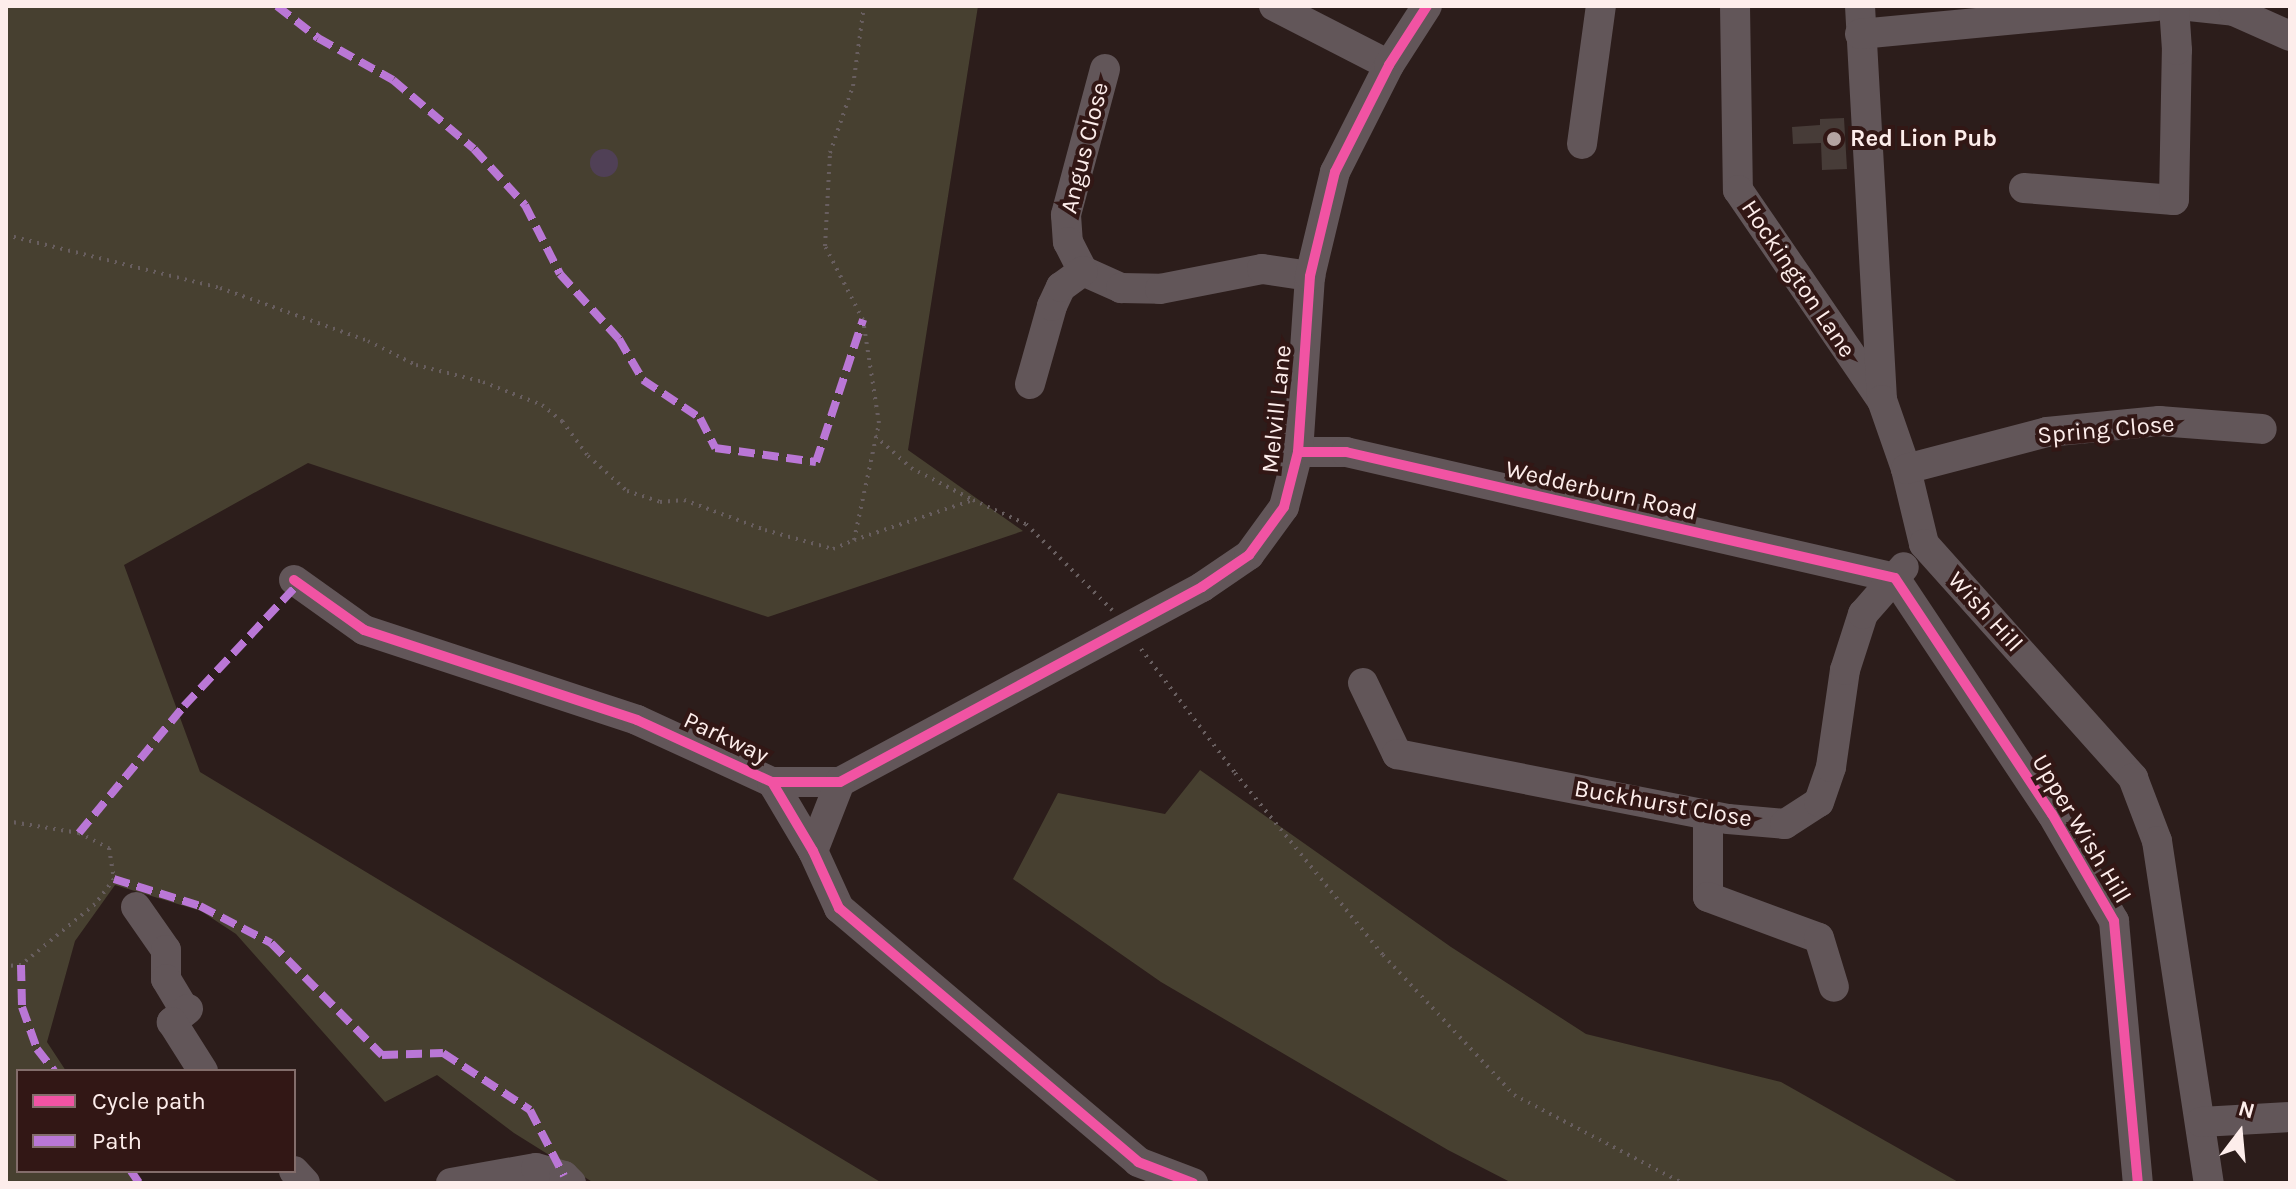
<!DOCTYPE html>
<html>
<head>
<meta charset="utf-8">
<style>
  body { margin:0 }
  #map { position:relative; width:2296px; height:1189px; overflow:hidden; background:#2c1d1b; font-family:Karla,sans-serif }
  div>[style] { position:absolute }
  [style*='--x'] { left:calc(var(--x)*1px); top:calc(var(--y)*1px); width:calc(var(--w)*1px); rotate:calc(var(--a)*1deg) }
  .green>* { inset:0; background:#474030 }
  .water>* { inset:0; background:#504056 }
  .round { border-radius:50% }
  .building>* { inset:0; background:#473c38 }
  .path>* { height:4px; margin-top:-2px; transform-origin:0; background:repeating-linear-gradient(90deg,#685e5f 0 2px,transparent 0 8px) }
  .minor>* { height:30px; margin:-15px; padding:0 15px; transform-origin:15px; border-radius:15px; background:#625659 }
  .quiet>* { height:8px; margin-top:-4px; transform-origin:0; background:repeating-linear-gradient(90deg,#ba77d6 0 16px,transparent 0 24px) }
  .cycleway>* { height:10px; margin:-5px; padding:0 5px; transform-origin:5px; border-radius:5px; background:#f153a3 }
  .dots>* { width:22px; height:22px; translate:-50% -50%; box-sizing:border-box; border:4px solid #321715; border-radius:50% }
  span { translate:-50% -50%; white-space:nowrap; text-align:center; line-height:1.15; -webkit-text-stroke:8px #321715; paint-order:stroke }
  .poi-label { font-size:24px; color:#fdedeb; font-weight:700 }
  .left { translate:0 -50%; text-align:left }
  .street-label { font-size:24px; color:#fdedeb }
  .frame { position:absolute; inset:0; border:8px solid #fdedeb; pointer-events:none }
  .legend { position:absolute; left:16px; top:1069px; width:280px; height:104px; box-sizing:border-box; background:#321715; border:2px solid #836d6b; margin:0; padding:10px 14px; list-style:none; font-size:24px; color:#fdedeb }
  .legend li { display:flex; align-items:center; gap:16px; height:40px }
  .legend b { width:40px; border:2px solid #836d6b }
  .north { position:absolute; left:2200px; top:1093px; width:80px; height:80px; -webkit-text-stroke:6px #321715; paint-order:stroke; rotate:16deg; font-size:22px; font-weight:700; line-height:32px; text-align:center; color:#fdedeb }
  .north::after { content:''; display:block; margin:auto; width:28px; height:36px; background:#fdedeb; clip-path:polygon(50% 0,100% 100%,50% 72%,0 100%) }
</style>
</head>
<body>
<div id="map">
  <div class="green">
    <div style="clip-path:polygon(6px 6px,978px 6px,908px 450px,1023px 531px,768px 617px,308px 463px,124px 565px,200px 772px,882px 1183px,594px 1183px,514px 1133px,437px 1075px,385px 1102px,236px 934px,201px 911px,115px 885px,75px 941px,47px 1042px,66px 1071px,18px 1071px,18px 1171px,131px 1171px,139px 1183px,6px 1183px)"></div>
    <div style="clip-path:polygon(1200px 770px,1451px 947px,1586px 1034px,1781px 1082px,1960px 1183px,1512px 1183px,1448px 1150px,1161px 982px,1013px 879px,1058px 793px,1165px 814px)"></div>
  </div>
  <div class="water">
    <div class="round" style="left:590px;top:149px;width:28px;height:28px"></div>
  </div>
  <div class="building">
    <div style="clip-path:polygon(1844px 118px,1847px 169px,1822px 170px,1821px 143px,1793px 144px,1792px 127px,1820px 125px,1820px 119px)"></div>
  </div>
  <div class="path">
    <div style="--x:6;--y:235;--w:220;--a:13.9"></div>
    <div style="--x:220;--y:288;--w:157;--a:19.7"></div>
    <div style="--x:368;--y:341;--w:54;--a:26.6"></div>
    <div style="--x:416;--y:365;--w:69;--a:14.2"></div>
    <div style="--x:483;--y:382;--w:63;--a:21.3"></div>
    <div style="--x:542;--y:405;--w:26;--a:39"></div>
    <div style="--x:562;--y:421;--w:44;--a:53.4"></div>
    <div style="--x:588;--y:456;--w:52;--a:41.9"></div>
    <div style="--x:627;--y:491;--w:35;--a:18"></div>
    <div style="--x:660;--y:502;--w:24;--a:-5"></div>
    <div style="--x:684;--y:500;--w:86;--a:20.3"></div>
    <div style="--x:765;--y:530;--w:71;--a:15.6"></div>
    <div style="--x:833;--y:549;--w:23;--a:-23"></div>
    <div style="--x:854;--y:540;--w:120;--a:-77.9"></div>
    <div style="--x:879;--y:423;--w:104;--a:-98.8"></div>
    <div style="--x:863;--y:320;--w:83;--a:-117.2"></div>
    <div style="--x:825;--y:246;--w:93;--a:-86.9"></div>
    <div style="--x:830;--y:153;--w:71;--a:-71.1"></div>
    <div style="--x:853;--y:86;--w:81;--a:-82.2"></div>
    <div style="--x:875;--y:436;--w:48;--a:41.6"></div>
    <div style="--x:911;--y:468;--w:70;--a:27.3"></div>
    <div style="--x:854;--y:540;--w:126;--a:-18.6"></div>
    <div style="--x:973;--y:500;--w:58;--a:24.4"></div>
    <div style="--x:1026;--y:524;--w:122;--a:45"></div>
    <div style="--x:1141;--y:649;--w:156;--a:52.8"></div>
    <div style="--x:1235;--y:773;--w:235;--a:50.9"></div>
    <div style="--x:1383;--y:955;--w:192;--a:46.9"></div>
    <div style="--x:1514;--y:1095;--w:190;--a:27.6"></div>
    <div style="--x:6;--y:821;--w:74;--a:9.3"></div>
    <div style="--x:79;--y:833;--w:34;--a:27"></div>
    <div style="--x:109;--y:848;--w:31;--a:81"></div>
    <div style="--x:114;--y:879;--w:31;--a:127"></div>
    <div style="--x:95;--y:904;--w:96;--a:140.5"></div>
    <div style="--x:21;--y:965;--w:15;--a:176"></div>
  </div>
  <div class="minor">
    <div style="--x:1274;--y:6;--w:129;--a:27.2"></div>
    <div style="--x:1735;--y:6;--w:184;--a:89.1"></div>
    <div style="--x:1738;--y:190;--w:255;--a:55.6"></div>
    <div style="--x:1860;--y:6;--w:395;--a:86.8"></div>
    <div style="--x:1882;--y:400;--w:73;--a:70.8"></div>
    <div style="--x:1906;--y:469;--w:77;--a:76.5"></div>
    <div style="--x:1924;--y:544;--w:314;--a:48.2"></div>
    <div style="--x:2133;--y:778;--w:67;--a:69.1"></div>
    <div style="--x:2157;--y:841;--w:346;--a:81.4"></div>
    <div style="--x:2189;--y:6;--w:45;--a:6.3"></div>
    <div style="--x:2234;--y:11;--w:61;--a:24.1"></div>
    <div style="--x:1860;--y:34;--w:298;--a:-5.4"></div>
    <div style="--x:1105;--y:69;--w:151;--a:105"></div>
    <div style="--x:1066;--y:215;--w:27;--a:86"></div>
    <div style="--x:1068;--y:242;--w:33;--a:63"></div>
    <div style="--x:1083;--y:271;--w:42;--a:24.1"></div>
    <div style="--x:1121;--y:288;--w:39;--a:1"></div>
    <div style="--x:1160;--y:289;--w:104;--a:-11.1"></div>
    <div style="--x:1262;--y:269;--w:49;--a:8.3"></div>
    <div style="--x:1582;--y:144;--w:139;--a:-82.2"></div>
    <div style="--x:2024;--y:188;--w:150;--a:4.6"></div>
    <div style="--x:2174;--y:200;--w:150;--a:-88.9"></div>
    <div style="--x:2177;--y:50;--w:44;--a:-93.9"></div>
    <div style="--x:1030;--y:384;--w:81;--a:-74.2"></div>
    <div style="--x:1052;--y:306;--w:21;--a:-65"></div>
    <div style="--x:1061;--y:287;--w:27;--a:-36"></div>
    <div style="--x:1298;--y:452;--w:48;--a:0"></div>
    <div style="--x:1346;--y:452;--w:563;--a:12.93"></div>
    <div style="--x:1895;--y:578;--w:283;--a:56.4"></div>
    <div style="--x:2052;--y:814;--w:124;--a:59.9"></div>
    <div style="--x:2114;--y:921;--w:263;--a:84.8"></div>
    <div style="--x:1906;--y:469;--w:146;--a:-14.7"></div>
    <div style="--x:2047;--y:432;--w:113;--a:-5.6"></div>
    <div style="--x:2159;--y:421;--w:103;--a:4.4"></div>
    <div style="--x:294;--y:580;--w:86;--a:35.5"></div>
    <div style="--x:364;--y:630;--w:287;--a:18.2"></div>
    <div style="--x:637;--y:720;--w:149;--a:24.7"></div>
    <div style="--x:772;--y:782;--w:80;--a:59.3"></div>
    <div style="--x:813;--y:851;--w:63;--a:65.5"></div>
    <div style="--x:839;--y:908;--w:392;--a:40.3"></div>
    <div style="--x:1138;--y:1162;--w:59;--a:20.9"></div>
    <div style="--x:1363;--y:683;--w:79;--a:64.4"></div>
    <div style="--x:1397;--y:754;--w:337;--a:11.1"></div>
    <div style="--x:1728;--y:819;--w:57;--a:5"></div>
    <div style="--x:1785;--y:824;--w:40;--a:-32.9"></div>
    <div style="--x:1819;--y:802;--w:37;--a:-71"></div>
    <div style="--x:1831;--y:767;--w:98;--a:-81.8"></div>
    <div style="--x:1845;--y:670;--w:59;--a:-72.2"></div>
    <div style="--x:1863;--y:614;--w:62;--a:-48.9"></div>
    <div style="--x:772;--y:782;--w:68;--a:0"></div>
    <div style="--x:840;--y:782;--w:411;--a:-28.3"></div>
    <div style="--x:1202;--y:587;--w:57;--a:-34.2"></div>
    <div style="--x:1249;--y:555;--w:59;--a:-53.9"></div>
    <div style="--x:1284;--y:507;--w:57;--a:-75.7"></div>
    <div style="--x:1298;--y:452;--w:176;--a:-86.1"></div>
    <div style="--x:1310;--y:276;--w:107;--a:-76.5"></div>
    <div style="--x:1335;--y:172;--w:120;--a:-63.2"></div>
    <div style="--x:1389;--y:65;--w:70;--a:-57.2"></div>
    <div style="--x:1708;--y:815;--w:82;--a:90"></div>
    <div style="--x:1708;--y:897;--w:118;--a:20.3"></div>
    <div style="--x:1819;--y:938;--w:51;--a:73"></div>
    <div style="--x:813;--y:851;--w:74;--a:-68.6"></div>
    <div style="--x:136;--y:907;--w:52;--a:55.1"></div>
    <div style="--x:166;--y:950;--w:29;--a:90"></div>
    <div style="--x:166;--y:979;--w:37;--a:59"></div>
    <div style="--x:188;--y:1009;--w:21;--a:141"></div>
    <div style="--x:172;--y:1022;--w:58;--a:57.7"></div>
    <div style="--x:2201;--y:1122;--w:89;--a:-3.2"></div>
    <div style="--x:294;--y:1171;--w:16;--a:47"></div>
    <div style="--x:451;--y:1183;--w:86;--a:-10"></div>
    <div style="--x:536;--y:1168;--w:29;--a:16"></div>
    <div style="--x:564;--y:1176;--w:10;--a:45"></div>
  </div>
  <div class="quiet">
    <div style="--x:277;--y:6;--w:52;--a:38"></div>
    <div style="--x:318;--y:38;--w:86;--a:29.2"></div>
    <div style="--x:393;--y:80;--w:106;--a:40.4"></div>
    <div style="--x:474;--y:149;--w:76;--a:47.7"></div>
    <div style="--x:525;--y:205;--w:77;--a:63.1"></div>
    <div style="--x:560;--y:274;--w:88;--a:47.8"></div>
    <div style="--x:619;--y:339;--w:48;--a:59.7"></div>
    <div style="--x:643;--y:380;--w:69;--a:33.7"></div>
    <div style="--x:700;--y:418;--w:34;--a:63"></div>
    <div style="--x:715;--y:448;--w:102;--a:7.9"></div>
    <div style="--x:816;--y:462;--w:150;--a:-71.7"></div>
    <div style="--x:79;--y:833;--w:165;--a:-50.4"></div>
    <div style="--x:184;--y:706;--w:168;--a:-46.9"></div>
    <div style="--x:114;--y:879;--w:90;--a:17.4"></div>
    <div style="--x:200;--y:906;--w:80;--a:27.5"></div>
    <div style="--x:271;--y:943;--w:158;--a:45.3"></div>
    <div style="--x:382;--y:1055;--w:61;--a:-1.9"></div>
    <div style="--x:443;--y:1053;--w:104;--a:33.2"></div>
    <div style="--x:530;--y:1110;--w:74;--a:62.7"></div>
    <div style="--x:21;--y:965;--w:42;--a:88.6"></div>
    <div style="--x:22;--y:1007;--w:45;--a:70.3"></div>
    <div style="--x:37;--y:1049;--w:28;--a:52"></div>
    <div style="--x:131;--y:1171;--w:14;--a:56"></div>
  </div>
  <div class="cycleway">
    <div style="--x:1298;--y:452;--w:48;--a:0"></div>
    <div style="--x:1346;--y:452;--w:563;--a:12.93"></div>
    <div style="--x:1895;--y:578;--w:283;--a:56.4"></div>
    <div style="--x:2052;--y:814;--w:124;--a:59.9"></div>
    <div style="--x:2114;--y:921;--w:263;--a:84.8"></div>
    <div style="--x:294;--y:580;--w:86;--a:35.5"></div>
    <div style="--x:364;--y:630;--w:287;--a:18.2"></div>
    <div style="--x:637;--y:720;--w:149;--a:24.7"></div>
    <div style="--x:772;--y:782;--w:80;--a:59.3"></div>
    <div style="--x:813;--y:851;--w:63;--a:65.5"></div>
    <div style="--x:839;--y:908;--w:392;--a:40.3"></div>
    <div style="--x:1138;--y:1162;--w:59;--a:20.9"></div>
    <div style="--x:772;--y:782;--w:68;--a:0"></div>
    <div style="--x:840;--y:782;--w:411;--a:-28.3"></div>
    <div style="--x:1202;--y:587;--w:57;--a:-34.2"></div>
    <div style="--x:1249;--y:555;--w:59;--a:-53.9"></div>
    <div style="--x:1284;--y:507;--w:57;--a:-75.7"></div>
    <div style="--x:1298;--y:452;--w:176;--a:-86.1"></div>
    <div style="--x:1310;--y:276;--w:107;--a:-76.5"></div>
    <div style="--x:1335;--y:172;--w:120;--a:-63.2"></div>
    <div style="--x:1389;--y:65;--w:70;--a:-57.2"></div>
  </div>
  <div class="dots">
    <div style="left:1834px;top:139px;background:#b4a4a2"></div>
  </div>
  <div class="poi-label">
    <span class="left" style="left:1850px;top:139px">Red Lion Pub</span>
  </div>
  <div class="street-label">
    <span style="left:1085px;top:148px;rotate:-76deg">Angus Close</span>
    <span style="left:1798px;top:279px;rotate:56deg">Hockington Lane</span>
    <span style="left:1277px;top:409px;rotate:-84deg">Melvill Lane</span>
    <span style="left:2106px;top:430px;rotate:-5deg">Spring Close</span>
    <span style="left:1601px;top:491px;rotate:13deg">Wedderburn Road</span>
    <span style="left:1985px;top:612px;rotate:48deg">Wish Hill</span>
    <span style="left:726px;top:738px;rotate:25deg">Parkway</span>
    <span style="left:1663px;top:804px;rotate:10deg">Buckhurst Close</span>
    <span style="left:2081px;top:829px;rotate:59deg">Upper Wish Hill</span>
  </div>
  <div class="frame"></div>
  <ul class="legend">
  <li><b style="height:10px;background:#f153a3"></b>Cycle path</li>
  <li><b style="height:10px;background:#ba77d6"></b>Path</li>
  </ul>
  <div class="north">N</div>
</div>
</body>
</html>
